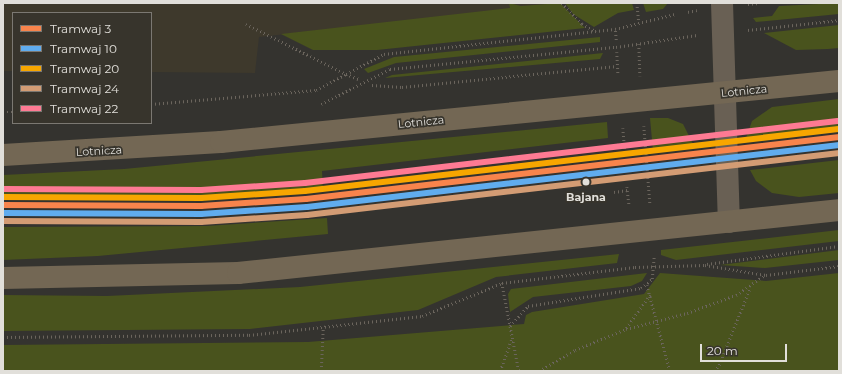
<!DOCTYPE html>
<html>
<head>
<meta charset="utf-8">
<style>
  body { margin:0 }
  #map { position:relative; width:842px; height:374px; overflow:hidden; background:#34332f; font-family:Montserrat,sans-serif }
  div>[style] { position:absolute }
  [style*='--x'] { left:calc(var(--x)*1px); top:calc(var(--y)*1px); width:calc(var(--w)*1px); rotate:calc(var(--a)*1deg) }
  .built>* { inset:0; background:#3e392c }
  .green>* { inset:0; background:#49531d }
  .path>* { height:2.5px; margin-top:-1.25px; transform-origin:0; background:repeating-linear-gradient(90deg,#6b655d 0 1px,transparent 0 4px) }
  .street>* { height:22px; margin:-11px; padding:0 11px; transform-origin:11px; border-radius:11px; background:#696054 }
  .primary>* { height:22px; margin:-11px; padding:0 11px; transform-origin:11px; border-radius:11px; background:#736754 }
  .tram-1>* { height:6px; margin:-3px; padding:0 3px; transform-origin:3px; border-radius:3px; background:#f8844c }
  .tram-2>* { height:6px; margin:-3px; padding:0 3px; transform-origin:3px; border-radius:3px; background:#60acee }
  .tram-3>* { height:6px; margin:-3px; padding:0 3px; transform-origin:3px; border-radius:3px; background:#f7a600 }
  .tram-4>* { height:6px; margin:-3px; padding:0 3px; transform-origin:3px; border-radius:3px; background:#d39c74 }
  .tram-5>* { height:6px; margin:-3px; padding:0 3px; transform-origin:3px; border-radius:3px; background:#fe7a93 }
  .dots>* { width:11px; height:11px; translate:-50% -50%; box-sizing:border-box; border:2px solid #37342c; border-radius:50% }
  span { translate:-50% -50%; white-space:nowrap; text-align:center; line-height:1.15; -webkit-text-stroke:3.5px #37342c; paint-order:stroke }
  .street-label { font-size:11px; color:#e1dfda }
  .stop-label { font-size:11px; color:#e1dfda; font-weight:700 }
  .frame { position:absolute; inset:0; border:4px solid #e1dfda; pointer-events:none }
  .legend { position:absolute; left:12px; top:12px; width:140px; height:112px; box-sizing:border-box; background:#37342c; border:1px solid #7b7872; margin:0; padding:5px 7px; list-style:none; font-size:12px; color:#e1dfda }
  .legend li { display:flex; align-items:center; gap:8px; height:20px }
  .legend b { width:20px; border:1px solid #7b7872 }
  .scale { position:absolute; left:700px; top:344px; width:87px; height:18px; box-sizing:border-box; border:2px solid #e1dfda; border-top:0; padding-left:5px; font-size:12px; line-height:14px; white-space:nowrap; color:#e1dfda; -webkit-text-stroke:3px #37342c; paint-order:stroke }
</style>
</head>
<body>
<div id="map">
  <div class="built">
    <div style="clip-path:polygon(3px 3px,566px 3px,259px 37px,255px 73px,151px 72px,151px 13px,13px 13px,13px 71px,3px 71px)"></div>
  </div>
  <div class="green">
    <div style="clip-path:polygon(509px 3px,521px 6px,560px 3px,585px 28px,377px 50px,313px 50px,281px 34px,510px 8px)"></div>
    <div style="clip-path:polygon(565px 3px,632px 3px,634px 10px,618px 13px,594px 27px,573px 14px)"></div>
    <div style="clip-path:polygon(643px 3px,668px 3px,663px 9px,646px 12px)"></div>
    <div style="clip-path:polygon(839px 3px,839px 14px,756px 22px,753px 18px,772px 16px,779px 6px)"></div>
    <div style="clip-path:polygon(839px 25px,839px 48px,828px 49px,796px 50px,764px 33px)"></div>
    <div style="clip-path:polygon(600px 37px,600px 42px,396px 63px,368px 73px,364px 69px,394px 57px)"></div>
    <div style="clip-path:polygon(603px 53px,600px 59px,385px 78px,392px 75px)"></div>
    <div style="clip-path:polygon(839px 99px,839px 130px,745px 141px,752px 121px,772px 107px)"></div>
    <div style="clip-path:polygon(650px 118px,668px 118px,683px 124px,694px 146px,653px 151px)"></div>
    <div style="clip-path:polygon(607px 122px,608px 138px,322px 171px,323px 190px,173px 197px,3px 196px,3px 175px,124px 169px)"></div>
    <div style="clip-path:polygon(839px 160px,839px 193px,799px 197px,772px 193px,756px 181px,750px 170px)"></div>
    <div style="clip-path:polygon(327px 218px,328px 234px,98px 256px,3px 260px,3px 227px,206px 226px)"></div>
    <div style="clip-path:polygon(839px 230px,839px 241px,676px 260px,661px 255px,661px 250px)"></div>
    <div style="clip-path:polygon(839px 250px,839px 260px,765px 268px,720px 265px)"></div>
    <div style="clip-path:polygon(619px 254px,617px 263px,496px 277px,418px 310px,250px 329px,3px 331px,3px 295px,107px 296px,300px 287px)"></div>
    <div style="clip-path:polygon(647px 273px,642px 281px,631px 286px,533px 297px,510px 312px,508px 294px,511px 289px)"></div>
    <div style="clip-path:polygon(660px 273px,766px 281px,839px 273px,839px 371px,3px 371px,3px 345px,308px 342px,524px 324px,526px 315px,532px 312px,644px 294px)"></div>
  </div>
  <div class="path">
    <div style="--x:562;--y:3;--w:29;--a:46"></div>
    <div style="--x:582;--y:24;--w:16;--a:27"></div>
    <div style="--x:637;--y:3;--w:20;--a:84"></div>
    <div style="--x:748;--y:4;--w:11;--a:-5"></div>
    <div style="--x:688;--y:12;--w:9;--a:-13"></div>
    <div style="--x:246;--y:24;--w:112;--a:26.6"></div>
    <div style="--x:346;--y:74;--w:43;--a:-27.8"></div>
    <div style="--x:384;--y:54;--w:232;--a:-6.2"></div>
    <div style="--x:748;--y:30;--w:92;--a:-6.3"></div>
    <div style="--x:616;--y:40;--w:11;--a:-95"></div>
    <div style="--x:615;--y:29;--w:62;--a:-14"></div>
    <div style="--x:639;--y:44;--w:32;--a:88"></div>
    <div style="--x:617;--y:52;--w:22;--a:87"></div>
    <div style="--x:372;--y:85;--w:30;--a:4"></div>
    <div style="--x:402;--y:87;--w:216;--a:-5.6"></div>
    <div style="--x:151;--y:104;--w:166;--a:-4.8"></div>
    <div style="--x:316;--y:90;--w:34;--a:-28"></div>
    <div style="--x:346;--y:74;--w:14;--a:21"></div>
    <div style="--x:321;--y:104;--w:77;--a:-26.9"></div>
    <div style="--x:390;--y:69;--w:227;--a:-5.6"></div>
    <div style="--x:616;--y:47;--w:82;--a:-8.4"></div>
    <div style="--x:3;--y:112;--w:10;--a:0"></div>
    <div style="--x:644;--y:126;--w:77;--a:85.5"></div>
    <div style="--x:623;--y:128;--w:24;--a:85"></div>
    <div style="--x:609;--y:146;--w:15;--a:-8"></div>
    <div style="--x:627;--y:187;--w:17;--a:83"></div>
    <div style="--x:614;--y:192;--w:14;--a:-8"></div>
    <div style="--x:707;--y:264;--w:133;--a:-7.8"></div>
    <div style="--x:502;--y:283;--w:90;--a:79.1"></div>
    <div style="--x:647;--y:285;--w:89;--a:75"></div>
    <div style="--x:510;--y:326;--w:27;--a:-48"></div>
    <div style="--x:528;--y:306;--w:114;--a:-9.1"></div>
    <div style="--x:641;--y:288;--w:14;--a:-39"></div>
    <div style="--x:652;--y:279;--w:23;--a:-85"></div>
    <div style="--x:626;--y:328;--w:41;--a:-54"></div>
    <div style="--x:3;--y:337;--w:246;--a:-0.5"></div>
    <div style="--x:249;--y:335;--w:174;--a:-6.3"></div>
    <div style="--x:422;--y:316;--w:87;--a:-22.4"></div>
    <div style="--x:502;--y:283;--w:134;--a:-6.9"></div>
    <div style="--x:635;--y:267;--w:70;--a:-1.6"></div>
    <div style="--x:705;--y:265;--w:62;--a:9.3"></div>
    <div style="--x:766;--y:275;--w:74;--a:-7"></div>
    <div style="--x:321;--y:371;--w:43;--a:-87.3"></div>
    <div style="--x:500;--y:371;--w:35;--a:-70"></div>
    <div style="--x:539;--y:371;--w:42;--a:-30.3"></div>
    <div style="--x:575;--y:350;--w:55;--a:-22.4"></div>
    <div style="--x:626;--y:329;--w:63;--a:-14.7"></div>
    <div style="--x:687;--y:313;--w:52;--a:-20.2"></div>
    <div style="--x:736;--y:295;--w:35;--a:-35"></div>
    <div style="--x:714;--y:371;--w:8;--a:-50"></div>
    <div style="--x:719;--y:365;--w:83;--a:-68.1"></div>
  </div>
  <div class="street">
    <div style="--x:722;--y:3;--w:219;--a:88.2"></div>
  </div>
  <div class="primary">
    <div style="--x:3;--y:155;--w:218;--a:-3.4"></div>
    <div style="--x:221;--y:142;--w:621;--a:-5.64"></div>
    <div style="--x:3;--y:278;--w:235;--a:-1.2"></div>
    <div style="--x:238;--y:273;--w:604;--a:-5.98"></div>
  </div>
  <div class="tram-1">
    <div style="--x:3;--y:205;--w:198;--a:0.3"></div>
    <div style="--x:201;--y:206;--w:105;--a:-3.8"></div>
    <div style="--x:306;--y:199;--w:537;--a:-6.63"></div>
  </div>
  <div class="tram-2">
    <div style="--x:3;--y:213;--w:198;--a:0.3"></div>
    <div style="--x:201;--y:214;--w:106;--a:-3.8"></div>
    <div style="--x:307;--y:207;--w:536;--a:-6.65"></div>
  </div>
  <div class="tram-3">
    <div style="--x:3;--y:197;--w:198;--a:0.3"></div>
    <div style="--x:201;--y:198;--w:104;--a:-3.9"></div>
    <div style="--x:305;--y:191;--w:537;--a:-6.63"></div>
  </div>
  <div class="tram-4">
    <div style="--x:3;--y:221;--w:198;--a:0.3"></div>
    <div style="--x:201;--y:222;--w:106;--a:-3.8"></div>
    <div style="--x:307;--y:215;--w:536;--a:-6.65"></div>
  </div>
  <div class="tram-5">
    <div style="--x:3;--y:189;--w:198;--a:0.3"></div>
    <div style="--x:201;--y:190;--w:104;--a:-3.9"></div>
    <div style="--x:305;--y:183;--w:536;--a:-6.65"></div>
  </div>
  <div class="dots">
    <div style="left:586px;top:182px;background:#e1dfda"></div>
  </div>
  <div class="street-label">
    <span style="left:744px;top:91px;rotate:-6deg">Lotnicza</span>
    <span style="left:421px;top:122px;rotate:-6deg">Lotnicza</span>
    <span style="left:99px;top:151px;rotate:-3deg">Lotnicza</span>
  </div>
  <div class="stop-label">
    <span style="left:586px;top:197px">Bajana</span>
  </div>
  <div class="frame"></div>
  <ul class="legend">
  <li><b style="height:5px;background:#f8844c"></b>Tramwaj 3</li>
  <li><b style="height:5px;background:#60acee"></b>Tramwaj 10</li>
  <li><b style="height:5px;background:#f7a600"></b>Tramwaj 20</li>
  <li><b style="height:5px;background:#d39c74"></b>Tramwaj 24</li>
  <li><b style="height:5px;background:#fe7a93"></b>Tramwaj 22</li>
  </ul>
  <div class="scale">20 m</div>
</div>
</body>
</html>
